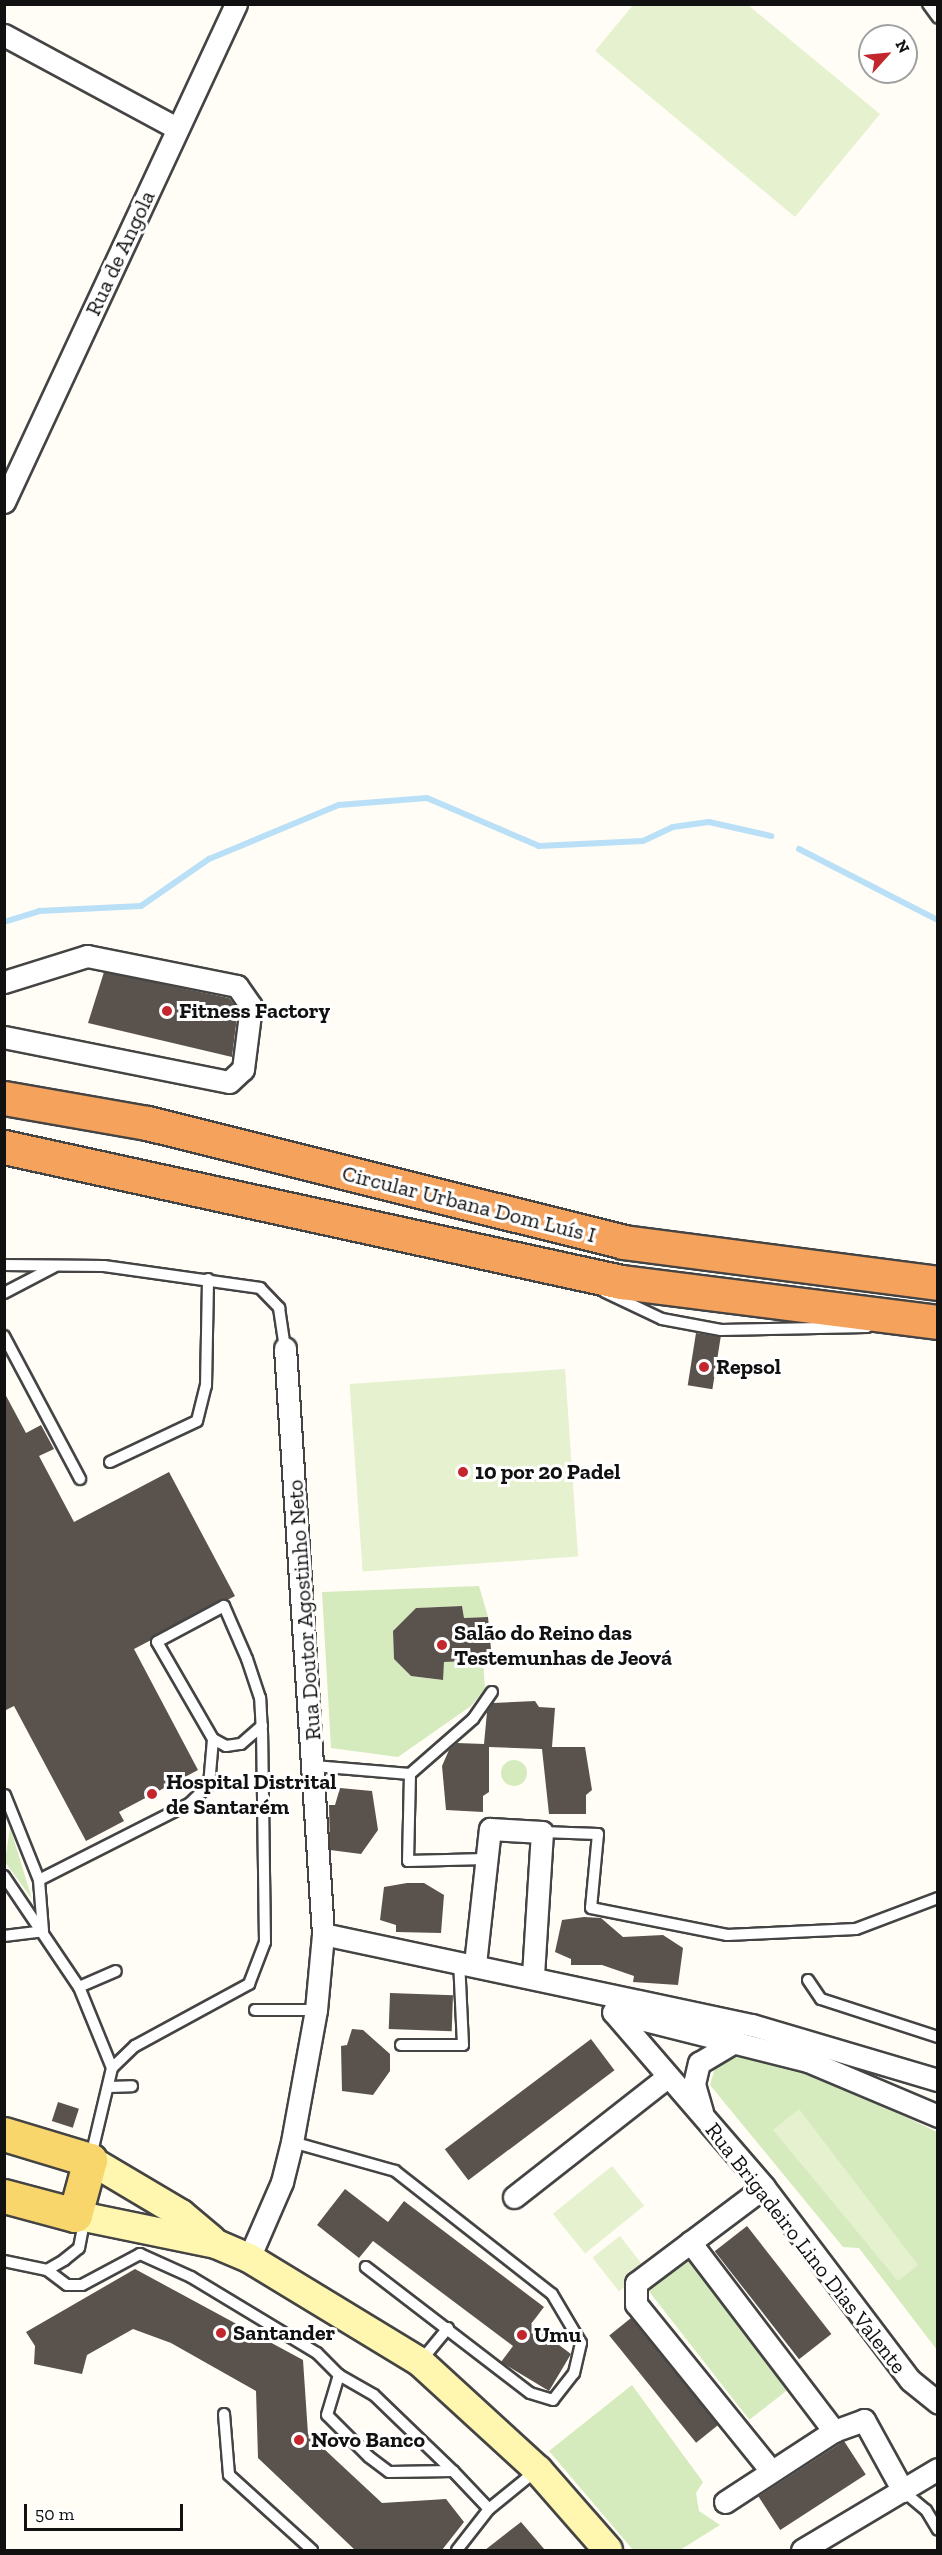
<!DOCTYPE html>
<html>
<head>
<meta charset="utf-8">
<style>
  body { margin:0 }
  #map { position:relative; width:942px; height:2555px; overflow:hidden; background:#fffdf5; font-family:"Zilla Slab",serif }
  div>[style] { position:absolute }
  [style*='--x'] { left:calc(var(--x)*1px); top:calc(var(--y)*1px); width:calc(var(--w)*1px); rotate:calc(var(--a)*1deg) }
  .green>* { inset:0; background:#d5ebbd; transform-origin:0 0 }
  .round { border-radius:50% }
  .pitch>* { inset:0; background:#e6f2cf; transform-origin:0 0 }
  .stream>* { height:6px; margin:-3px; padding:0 3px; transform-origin:3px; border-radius:3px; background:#b9e0f7 }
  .building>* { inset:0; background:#5a524d; transform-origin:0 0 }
  .roads { filter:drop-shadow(2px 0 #444) drop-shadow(-2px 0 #444) drop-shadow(0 2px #444) drop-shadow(0 -2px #444) }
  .lane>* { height:10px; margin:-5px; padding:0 5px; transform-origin:5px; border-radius:5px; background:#fff }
  .street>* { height:21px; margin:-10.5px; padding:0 10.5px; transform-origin:10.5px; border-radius:10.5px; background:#fff }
  .secondary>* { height:28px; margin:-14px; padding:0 14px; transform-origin:14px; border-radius:14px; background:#fff6b0 }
  .primary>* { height:33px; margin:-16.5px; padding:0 16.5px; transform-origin:16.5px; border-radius:16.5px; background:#f9d66b }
  .highway>* { height:33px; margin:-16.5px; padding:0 16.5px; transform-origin:16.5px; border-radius:16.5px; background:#f5a25d }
  .dots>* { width:16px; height:16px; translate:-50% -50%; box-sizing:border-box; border:3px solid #fff; border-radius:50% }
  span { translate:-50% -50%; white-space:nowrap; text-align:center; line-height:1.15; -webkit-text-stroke:6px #fff; paint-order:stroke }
  .street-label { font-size:22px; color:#111 }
  .poi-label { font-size:22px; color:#111; font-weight:700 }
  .left { translate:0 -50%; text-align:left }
  .frame { position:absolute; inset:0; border:6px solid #111; pointer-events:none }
  .north { position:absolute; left:858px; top:24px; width:60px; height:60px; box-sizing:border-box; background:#fff; border:2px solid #a0a0a0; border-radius:50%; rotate:63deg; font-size:16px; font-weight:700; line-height:24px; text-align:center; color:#111 }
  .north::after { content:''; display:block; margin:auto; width:21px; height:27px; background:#c4262e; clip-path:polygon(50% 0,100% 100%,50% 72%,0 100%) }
  .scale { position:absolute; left:24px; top:2504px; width:159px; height:27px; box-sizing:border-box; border:3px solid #111; border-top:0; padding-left:8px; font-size:18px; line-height:21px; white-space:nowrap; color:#111; -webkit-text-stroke:4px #fff; paint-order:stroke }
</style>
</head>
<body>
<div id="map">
  <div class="green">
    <div style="clip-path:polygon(479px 1586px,488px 1617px,464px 1618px,462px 1606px,416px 1608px,393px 1631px,394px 1659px,411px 1676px,442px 1680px,444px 1662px,483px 1660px,485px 1689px,471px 1706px,398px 1757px,331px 1748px,322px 1592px)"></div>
    <div class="round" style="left:501px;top:1760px;width:26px;height:26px"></div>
    <div style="clip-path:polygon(10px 1827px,32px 1899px,5px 1862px)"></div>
    <div style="clip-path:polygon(759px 2047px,937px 2132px,937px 2350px,859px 2248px,843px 2247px,710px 2085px,717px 2061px,731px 2051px)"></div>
    <div style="left:686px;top:2251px;width:172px;height:54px;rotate:52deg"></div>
    <div style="clip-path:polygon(632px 2385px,703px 2482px,696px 2493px,699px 2511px,720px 2525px,680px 2550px,633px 2550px,549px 2451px)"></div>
  </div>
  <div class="pitch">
    <div style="clip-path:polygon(633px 5px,748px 5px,880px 114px,795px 217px,595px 51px)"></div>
    <div style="left:565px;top:1369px;width:188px;height:216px;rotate:86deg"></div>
    <div style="clip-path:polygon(799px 2109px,918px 2265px,898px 2281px,773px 2130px)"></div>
    <div style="left:612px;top:2166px;width:51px;height:76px;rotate:51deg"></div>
    <div style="left:620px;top:2236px;width:43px;height:35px;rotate:52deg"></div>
  </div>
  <div class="stream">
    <div style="--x:799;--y:849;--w:156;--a:27.1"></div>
    <div style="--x:4;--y:922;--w:37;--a:-17"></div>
    <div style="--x:39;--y:911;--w:102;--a:-2.8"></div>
    <div style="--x:141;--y:906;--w:83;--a:-34.7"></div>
    <div style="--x:209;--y:859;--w:141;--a:-22.6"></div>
    <div style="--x:339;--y:805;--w:88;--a:-4.5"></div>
    <div style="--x:427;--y:798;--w:122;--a:23.2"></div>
    <div style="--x:539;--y:846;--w:104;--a:-2.8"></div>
    <div style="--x:643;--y:841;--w:33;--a:-25"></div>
    <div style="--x:673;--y:827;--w:36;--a:-8"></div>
    <div style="--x:709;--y:822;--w:64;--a:12.7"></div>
  </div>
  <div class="building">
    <div style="clip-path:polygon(104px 972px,229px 998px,238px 1009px,232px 1057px,88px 1023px)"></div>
    <div style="left:696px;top:1333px;width:25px;height:53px;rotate:9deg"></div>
    <div style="clip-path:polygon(4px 1392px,26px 1433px,41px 1425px,54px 1449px,39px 1456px,74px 1522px,169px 1472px,235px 1596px,134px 1649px,198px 1770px,119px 1812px,124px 1821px,86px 1841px,14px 1706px,4px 1711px)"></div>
    <div style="clip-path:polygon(462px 1606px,464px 1618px,488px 1617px,492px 1660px,444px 1662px,443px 1680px,411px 1676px,394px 1659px,393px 1631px,416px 1608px)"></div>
    <div style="clip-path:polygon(535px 1701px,539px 1707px,555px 1708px,552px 1747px,585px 1747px,592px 1790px,586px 1795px,586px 1814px,549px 1814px,542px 1749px,489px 1747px,489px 1792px,483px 1796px,483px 1812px,446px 1810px,442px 1766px,449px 1750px,457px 1743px,484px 1744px,487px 1712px,493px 1703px)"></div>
    <div style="clip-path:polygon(340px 1788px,372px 1791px,378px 1830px,361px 1854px,330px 1850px,329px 1805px,335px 1805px)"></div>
    <div style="clip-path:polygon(407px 1883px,424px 1883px,444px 1895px,441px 1933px,396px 1932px,396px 1925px,380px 1920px,384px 1887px)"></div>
    <div style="clip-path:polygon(584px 1917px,601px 1918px,623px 1937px,663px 1935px,683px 1948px,678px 1985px,633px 1982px,634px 1976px,602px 1965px,571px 1965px,571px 1959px,555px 1952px,562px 1920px)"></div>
    <div style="left:390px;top:1993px;width:63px;height:36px;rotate:2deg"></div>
    <div style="clip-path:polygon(352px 2029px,363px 2030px,390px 2054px,390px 2071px,373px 2095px,342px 2091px,341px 2046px,347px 2045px)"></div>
    <div style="left:591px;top:2039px;width:39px;height:183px;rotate:53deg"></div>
    <div style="left:58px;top:2102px;width:22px;height:20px;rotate:18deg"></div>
    <div style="clip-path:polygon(345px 2189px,388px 2222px,404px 2201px,544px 2307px,531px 2324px,571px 2354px,549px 2391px,501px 2362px,513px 2346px,373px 2241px,359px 2258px,317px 2225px)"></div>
    <div style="left:747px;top:2226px;width:137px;height:41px;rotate:52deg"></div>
    <div style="clip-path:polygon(135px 2269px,303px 2360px,308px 2434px,382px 2503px,446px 2499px,464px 2522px,442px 2550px,355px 2550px,258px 2458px,256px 2391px,171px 2343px,133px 2329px,87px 2355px,82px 2374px,34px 2364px,35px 2346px,26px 2332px)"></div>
    <div style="left:631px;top:2318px;width:138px;height:28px;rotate:51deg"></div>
    <div style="left:844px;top:2441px;width:40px;height:102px;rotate:57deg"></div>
    <div style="clip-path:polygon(521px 2522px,545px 2550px,485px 2550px)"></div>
  </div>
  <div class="roads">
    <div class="lane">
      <div style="--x:928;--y:4;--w:17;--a:54"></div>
      <div style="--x:4;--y:1265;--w:100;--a:0.6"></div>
      <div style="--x:104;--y:1266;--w:158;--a:8"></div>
      <div style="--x:260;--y:1288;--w:28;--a:46"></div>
      <div style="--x:279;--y:1308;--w:40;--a:81.5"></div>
      <div style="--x:605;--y:1292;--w:63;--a:25.3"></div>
      <div style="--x:662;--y:1319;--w:60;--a:10.6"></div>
      <div style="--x:721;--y:1330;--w:146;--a:-1.2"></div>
      <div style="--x:4;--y:1293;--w:56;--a:-27.5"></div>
      <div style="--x:4;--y:1336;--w:162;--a:62"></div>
      <div style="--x:110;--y:1462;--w:96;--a:-25.2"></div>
      <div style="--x:197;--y:1421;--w:36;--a:-76"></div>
      <div style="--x:206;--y:1386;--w:107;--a:-88.9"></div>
      <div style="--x:314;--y:1766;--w:96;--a:4.8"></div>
      <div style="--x:410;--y:1774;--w:87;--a:91.3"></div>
      <div style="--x:408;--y:1861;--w:78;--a:-1.5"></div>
      <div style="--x:410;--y:1774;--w:84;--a:-41.1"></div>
      <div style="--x:473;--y:1719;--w:33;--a:-55"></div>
      <div style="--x:5;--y:1795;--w:92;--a:68.2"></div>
      <div style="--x:542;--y:1832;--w:56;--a:2"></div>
      <div style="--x:598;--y:1834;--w:74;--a:95.4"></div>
      <div style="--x:591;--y:1908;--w:139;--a:11.2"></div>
      <div style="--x:727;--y:1935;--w:129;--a:-2.7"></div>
      <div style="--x:856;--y:1929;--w:88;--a:-20.7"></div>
      <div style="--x:4;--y:1876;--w:134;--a:56"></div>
      <div style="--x:79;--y:1987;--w:87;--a:67.8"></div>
      <div style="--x:112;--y:2068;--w:90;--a:103.4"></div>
      <div style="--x:43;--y:1931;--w:51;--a:-94.5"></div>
      <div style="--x:39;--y:1880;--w:168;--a:-26.9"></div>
      <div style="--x:189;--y:1804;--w:28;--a:-44"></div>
      <div style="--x:209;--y:1785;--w:46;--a:-85"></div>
      <div style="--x:4;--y:1936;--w:39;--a:-7"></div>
      <div style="--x:808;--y:1980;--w:23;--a:56"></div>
      <div style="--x:821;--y:1999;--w:123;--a:18"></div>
      <div style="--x:79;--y:1987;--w:40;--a:-23.4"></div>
      <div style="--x:255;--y:2010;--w:61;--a:0"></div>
      <div style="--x:401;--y:2045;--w:62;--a:0"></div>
      <div style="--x:463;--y:2045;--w:84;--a:-92.7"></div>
      <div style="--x:112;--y:2068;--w:32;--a:-44"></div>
      <div style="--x:135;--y:2046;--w:130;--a:-28.5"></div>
      <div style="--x:249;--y:1984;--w:45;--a:-69.1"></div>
      <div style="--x:265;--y:1942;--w:209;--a:-90.8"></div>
      <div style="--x:262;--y:1733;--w:35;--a:-93"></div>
      <div style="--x:260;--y:1698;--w:41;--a:-108.4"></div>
      <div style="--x:247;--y:1659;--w:58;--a:-113.5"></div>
      <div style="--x:224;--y:1606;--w:76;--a:151.8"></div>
      <div style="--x:157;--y:1642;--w:112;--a:60"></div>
      <div style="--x:213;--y:1739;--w:15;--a:28"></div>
      <div style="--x:226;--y:1746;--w:15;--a:-8"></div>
      <div style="--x:241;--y:1744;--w:28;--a:-41"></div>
      <div style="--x:109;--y:2087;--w:23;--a:-2"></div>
      <div style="--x:292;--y:2142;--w:107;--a:15.7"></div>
      <div style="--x:395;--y:2171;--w:199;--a:38.1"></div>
      <div style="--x:552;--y:2294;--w:57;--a:59.4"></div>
      <div style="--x:581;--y:2343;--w:31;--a:103"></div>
      <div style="--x:574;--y:2373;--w:34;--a:128"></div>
      <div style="--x:553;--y:2400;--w:24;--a:-163"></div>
      <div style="--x:530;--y:2393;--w:207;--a:-142.5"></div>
      <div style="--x:4;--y:2261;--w:44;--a:11.8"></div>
      <div style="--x:47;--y:2270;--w:20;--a:-30"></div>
      <div style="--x:64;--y:2260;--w:19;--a:-39"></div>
      <div style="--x:79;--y:2248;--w:32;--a:-79"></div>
      <div style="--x:47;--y:2270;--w:25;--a:37"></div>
      <div style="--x:67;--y:2285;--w:15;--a:0"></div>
      <div style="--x:82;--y:2285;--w:66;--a:-28.1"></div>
      <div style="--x:140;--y:2254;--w:56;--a:24.3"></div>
      <div style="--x:191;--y:2277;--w:147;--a:31.1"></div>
      <div style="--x:317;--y:2353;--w:31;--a:45"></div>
      <div style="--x:420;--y:2362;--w:44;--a:-50.5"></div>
      <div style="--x:224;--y:2414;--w:61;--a:85.3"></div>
      <div style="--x:229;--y:2475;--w:112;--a:42.1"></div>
      <div style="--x:453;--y:2471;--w:64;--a:179.1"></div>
      <div style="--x:389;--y:2472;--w:25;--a:-143"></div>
      <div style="--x:369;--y:2457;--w:59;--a:-135"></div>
      <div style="--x:327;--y:2415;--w:42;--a:-73.3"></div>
      <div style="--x:339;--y:2375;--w:40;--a:29.7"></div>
      <div style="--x:374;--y:2395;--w:110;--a:43.9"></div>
      <div style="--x:453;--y:2471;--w:52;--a:46.5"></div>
      <div style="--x:903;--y:2491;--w:30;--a:40"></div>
      <div style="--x:926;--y:2510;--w:23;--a:59"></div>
      <div style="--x:457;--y:2550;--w:52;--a:-52"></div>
      <div style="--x:489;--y:2509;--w:62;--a:-39.1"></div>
    </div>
    <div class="street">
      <div style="--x:4;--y:35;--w:196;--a:28.3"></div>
      <div style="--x:4;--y:502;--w:549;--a:-65.02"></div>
      <div style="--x:4;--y:982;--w:87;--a:-17.4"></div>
      <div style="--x:87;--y:956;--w:153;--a:11.3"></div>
      <div style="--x:237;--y:986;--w:24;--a:55"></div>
      <div style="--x:251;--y:1006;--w:64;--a:97.2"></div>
      <div style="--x:243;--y:1069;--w:19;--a:137"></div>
      <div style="--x:229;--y:1082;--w:229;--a:-168.7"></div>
      <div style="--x:323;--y:1934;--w:439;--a:12"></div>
      <div style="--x:752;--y:2025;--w:194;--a:16.5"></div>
      <div style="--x:475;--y:1964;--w:136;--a:-83.7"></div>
      <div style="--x:490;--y:1829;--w:52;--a:3.3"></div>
      <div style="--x:542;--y:1832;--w:144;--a:93.6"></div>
      <div style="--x:613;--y:2012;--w:201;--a:14.1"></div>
      <div style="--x:808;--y:2061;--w:141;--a:22.9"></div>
      <div style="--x:614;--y:2013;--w:230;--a:49.2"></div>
      <div style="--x:764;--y:2187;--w:242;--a:52.9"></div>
      <div style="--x:910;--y:2380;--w:36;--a:39"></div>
      <div style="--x:702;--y:2112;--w:29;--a:-106"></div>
      <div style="--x:694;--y:2084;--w:22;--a:-77"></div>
      <div style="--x:699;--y:2063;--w:43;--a:-30.7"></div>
      <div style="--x:764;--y:2187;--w:160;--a:143.1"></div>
      <div style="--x:636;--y:2283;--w:21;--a:90"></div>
      <div style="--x:636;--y:2304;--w:215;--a:51"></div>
      <div style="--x:514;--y:2197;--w:193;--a:-38.1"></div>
      <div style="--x:690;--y:2242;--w:238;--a:52.7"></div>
      <div style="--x:249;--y:2258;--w:83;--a:-66.5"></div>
      <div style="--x:282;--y:2182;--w:41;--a:-76"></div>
      <div style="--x:292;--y:2142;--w:134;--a:-79.7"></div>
      <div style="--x:316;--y:2010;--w:76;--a:-84.7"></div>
      <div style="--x:323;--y:1934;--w:587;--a:-93.71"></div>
      <div style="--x:725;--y:2502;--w:130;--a:-33.1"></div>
      <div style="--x:834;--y:2431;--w:32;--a:-20"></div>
      <div style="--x:864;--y:2420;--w:81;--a:61.2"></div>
      <div style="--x:802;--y:2550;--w:158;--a:-30.8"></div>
    </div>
    <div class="secondary">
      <div style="--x:90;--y:2160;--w:106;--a:30.7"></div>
      <div style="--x:181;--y:2214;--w:40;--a:40"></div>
      <div style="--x:75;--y:2215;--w:144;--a:11.6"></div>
      <div style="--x:216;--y:2244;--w:36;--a:23"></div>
      <div style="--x:249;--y:2258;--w:200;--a:31.3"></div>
      <div style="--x:420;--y:2362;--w:160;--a:42.5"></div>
      <div style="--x:538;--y:2470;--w:106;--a:48.8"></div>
    </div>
    <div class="primary">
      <div style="--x:4;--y:2134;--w:90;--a:16.8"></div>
      <div style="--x:90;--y:2160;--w:57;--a:105.3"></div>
      <div style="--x:75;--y:2215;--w:73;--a:-165"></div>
    </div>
    <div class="highway">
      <div style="--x:4;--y:1098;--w:145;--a:9.9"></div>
      <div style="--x:147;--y:1123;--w:491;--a:14"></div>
      <div style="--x:623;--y:1242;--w:318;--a:7.4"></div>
      <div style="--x:4;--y:1147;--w:632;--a:12.34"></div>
      <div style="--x:621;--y:1282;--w:320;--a:7.2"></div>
    </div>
  </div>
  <div class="dots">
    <div style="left:167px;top:1011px;background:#c4262e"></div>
    <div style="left:704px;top:1367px;background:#c4262e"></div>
    <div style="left:463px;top:1472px;background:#c4262e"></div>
    <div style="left:442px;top:1645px;background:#c4262e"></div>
    <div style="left:152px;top:1794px;background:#c4262e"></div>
    <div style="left:221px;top:2333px;background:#c4262e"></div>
    <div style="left:522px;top:2335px;background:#c4262e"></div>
    <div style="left:299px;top:2440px;background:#c4262e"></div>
  </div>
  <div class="street-label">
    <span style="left:120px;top:253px;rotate:-65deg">Rua de Angola</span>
    <span style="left:469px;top:1204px;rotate:14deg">Circular Urbana Dom Luís I</span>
    <span style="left:304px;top:1610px;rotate:-94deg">Rua Doutor Agostinho Neto</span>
    <span style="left:806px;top:2248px;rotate:52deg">Rua Brigadeiro Lino Dias Valente</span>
  </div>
  <div class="poi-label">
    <span class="left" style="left:179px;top:1011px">Fitness Factory</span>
    <span class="left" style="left:716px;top:1367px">Repsol</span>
    <span class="left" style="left:475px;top:1472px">10 por 20 Padel</span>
    <span class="left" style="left:454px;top:1645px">Salão do Reino das<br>Testemunhas de Jeová</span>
    <span class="left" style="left:166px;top:1794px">Hospital Distrital<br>de Santarém</span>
    <span class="left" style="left:233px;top:2333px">Santander</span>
    <span class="left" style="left:534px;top:2335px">Umu</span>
    <span class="left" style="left:311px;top:2440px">Novo Banco</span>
  </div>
  <div class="frame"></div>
  <div class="north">N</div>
  <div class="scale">50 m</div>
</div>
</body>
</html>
